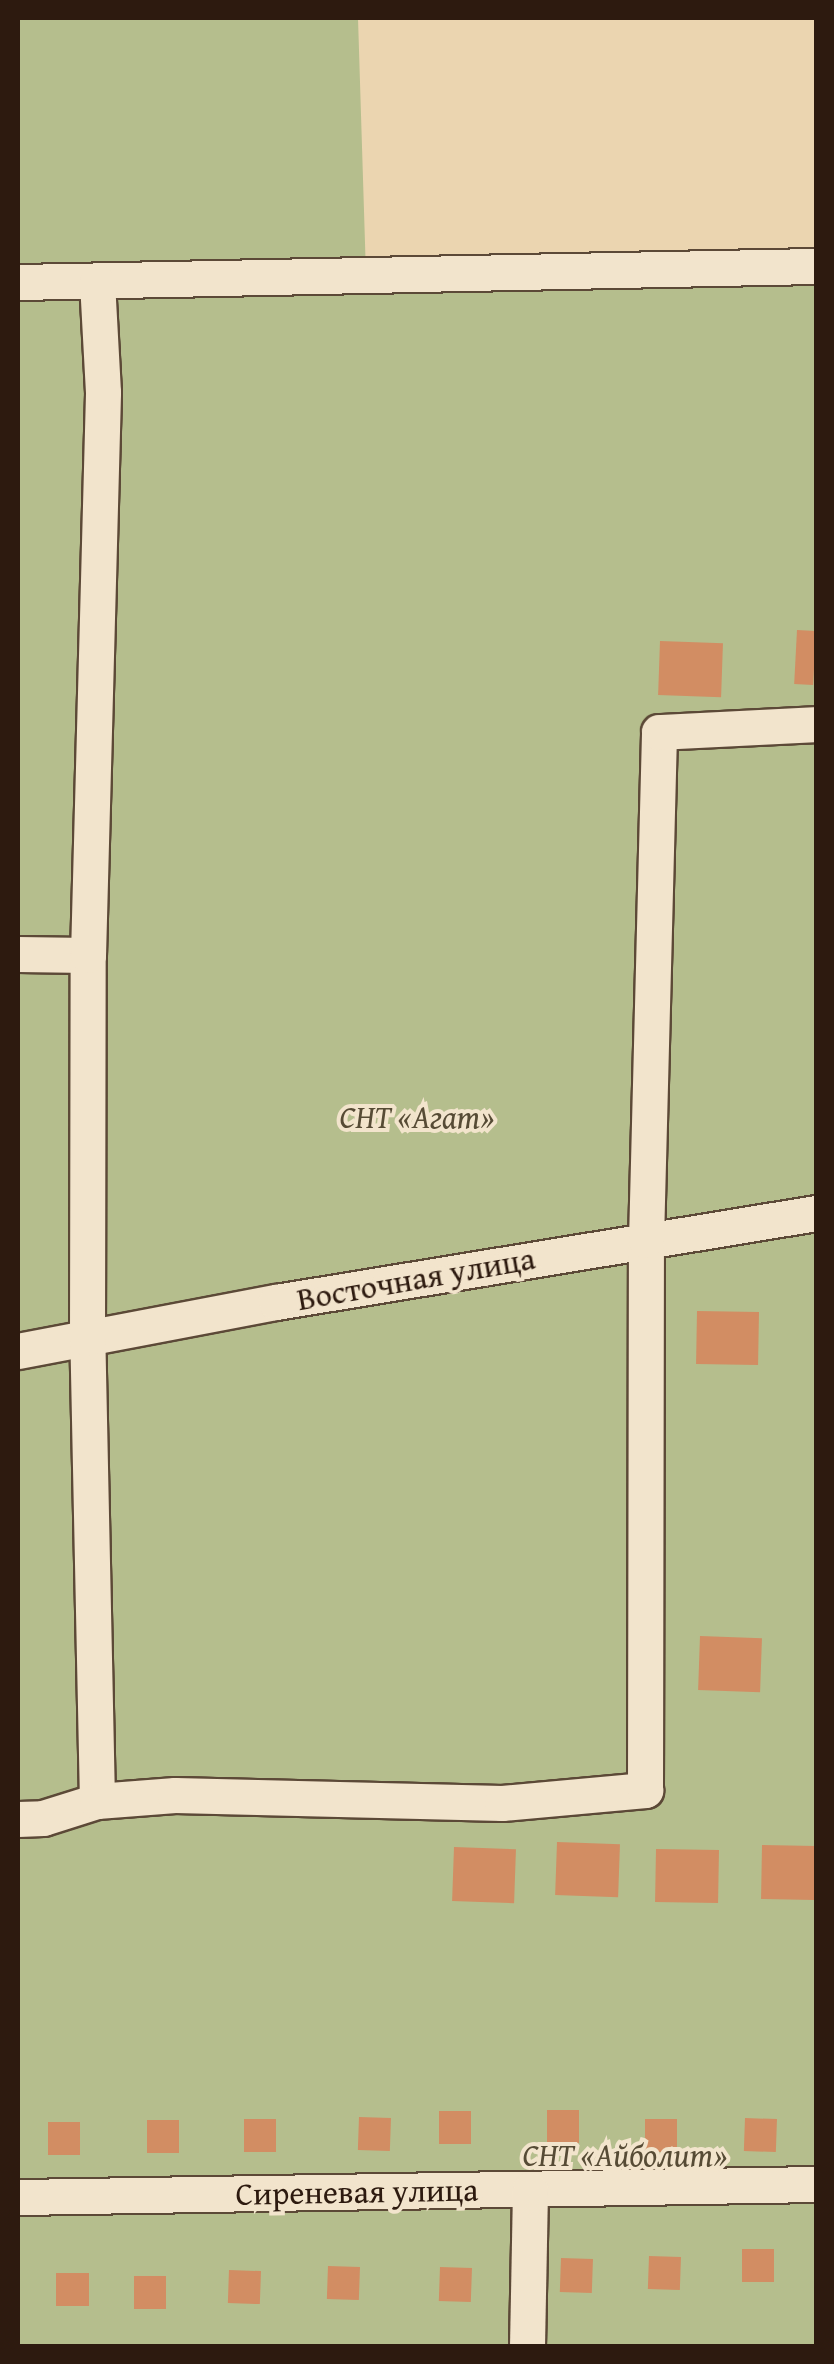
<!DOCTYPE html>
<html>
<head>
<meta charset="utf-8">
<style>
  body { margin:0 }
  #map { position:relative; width:834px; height:2364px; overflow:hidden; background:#ebd5b0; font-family:"Gentium Book Plus",serif }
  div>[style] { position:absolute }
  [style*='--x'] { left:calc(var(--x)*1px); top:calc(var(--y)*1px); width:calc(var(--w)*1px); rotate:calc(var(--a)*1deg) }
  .green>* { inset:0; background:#b5be8d }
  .building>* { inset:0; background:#d28d63; transform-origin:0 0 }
  .roads { filter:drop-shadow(2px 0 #5c4937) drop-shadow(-2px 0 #5c4937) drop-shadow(0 2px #5c4937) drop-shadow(0 -2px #5c4937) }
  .minor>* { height:35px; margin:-17.5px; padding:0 17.5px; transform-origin:17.5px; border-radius:17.5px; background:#f2e4cc }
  span { translate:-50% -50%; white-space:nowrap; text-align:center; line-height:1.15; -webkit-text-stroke:8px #f2e4cc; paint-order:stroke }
  .park-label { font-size:32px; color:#564b35; font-style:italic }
  .street-label { font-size:32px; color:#2d1a0f }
  .frame { position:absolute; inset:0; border:20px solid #2d1a0f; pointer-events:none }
</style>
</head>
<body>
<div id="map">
  <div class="green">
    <div style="clip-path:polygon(18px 18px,358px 18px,366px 275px,816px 248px,816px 2346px,18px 2346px)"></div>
  </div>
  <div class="building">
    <div style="left:797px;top:630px;width:19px;height:54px;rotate:3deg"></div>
    <div style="left:660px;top:641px;width:63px;height:54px;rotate:2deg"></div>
    <div style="left:697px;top:1311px;width:62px;height:53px;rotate:1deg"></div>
    <div style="left:700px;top:1636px;width:62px;height:54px;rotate:2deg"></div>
    <div style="left:557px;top:1842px;width:63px;height:53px;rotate:2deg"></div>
    <div style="left:762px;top:1845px;width:54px;height:54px;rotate:1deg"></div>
    <div style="left:454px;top:1847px;width:62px;height:54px;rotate:2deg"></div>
    <div style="left:656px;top:1849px;width:63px;height:53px;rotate:1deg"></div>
    <div style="left:547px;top:2110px;width:32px;height:33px"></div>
    <div style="left:439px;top:2111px;width:32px;height:33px"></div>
    <div style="left:359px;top:2117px;width:32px;height:33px;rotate:2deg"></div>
    <div style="left:745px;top:2118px;width:32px;height:33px;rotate:2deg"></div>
    <div style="left:244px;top:2119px;width:32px;height:33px"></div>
    <div style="left:645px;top:2119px;width:32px;height:33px"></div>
    <div style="left:147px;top:2120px;width:32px;height:33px"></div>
    <div style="left:48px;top:2122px;width:32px;height:33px"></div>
    <div style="left:742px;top:2249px;width:32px;height:33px"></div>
    <div style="left:649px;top:2256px;width:32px;height:33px;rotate:2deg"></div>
    <div style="left:561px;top:2258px;width:32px;height:34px;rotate:2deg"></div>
    <div style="left:328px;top:2266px;width:32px;height:33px;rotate:2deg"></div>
    <div style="left:440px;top:2267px;width:32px;height:34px;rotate:2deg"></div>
    <div style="left:229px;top:2270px;width:32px;height:33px;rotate:2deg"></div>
    <div style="left:56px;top:2273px;width:33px;height:33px"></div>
    <div style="left:134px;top:2276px;width:32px;height:33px"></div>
  </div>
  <div class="roads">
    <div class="minor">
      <div style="--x:18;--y:282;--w:798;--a:-1.15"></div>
      <div style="--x:18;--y:954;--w:70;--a:0.8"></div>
      <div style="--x:18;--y:1351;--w:263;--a:-10.8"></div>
      <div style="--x:276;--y:1302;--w:547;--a:-9.36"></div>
      <div style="--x:97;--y:1801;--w:463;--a:-91.2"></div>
      <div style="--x:87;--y:1338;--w:383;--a:-89.9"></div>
      <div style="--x:88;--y:955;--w:563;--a:-88.47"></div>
      <div style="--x:103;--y:392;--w:110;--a:-93.1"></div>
      <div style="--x:18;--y:1819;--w:25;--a:-2"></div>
      <div style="--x:43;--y:1818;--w:57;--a:-17.5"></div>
      <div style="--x:97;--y:1801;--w:78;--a:-4.4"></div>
      <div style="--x:175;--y:1795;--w:327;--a:1.4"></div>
      <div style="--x:502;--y:1803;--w:144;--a:-5.2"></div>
      <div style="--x:645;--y:1790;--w:550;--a:-89.9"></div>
      <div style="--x:646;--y:1240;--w:508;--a:-88.53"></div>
      <div style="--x:659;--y:732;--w:157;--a:-2.9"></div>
      <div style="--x:18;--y:2197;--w:798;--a:-0.93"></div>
      <div style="--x:527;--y:2346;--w:156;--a:-88.9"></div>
    </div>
  </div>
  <div class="park-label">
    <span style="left:417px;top:1117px">СНТ «Агат»</span>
    <span style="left:625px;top:2155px">СНТ «Айболит»</span>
  </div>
  <div class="street-label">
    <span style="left:416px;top:1279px;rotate:-10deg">Восточная улица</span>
    <span style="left:357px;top:2192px;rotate:-1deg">Сиреневая улица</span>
  </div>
  <div class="frame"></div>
</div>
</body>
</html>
